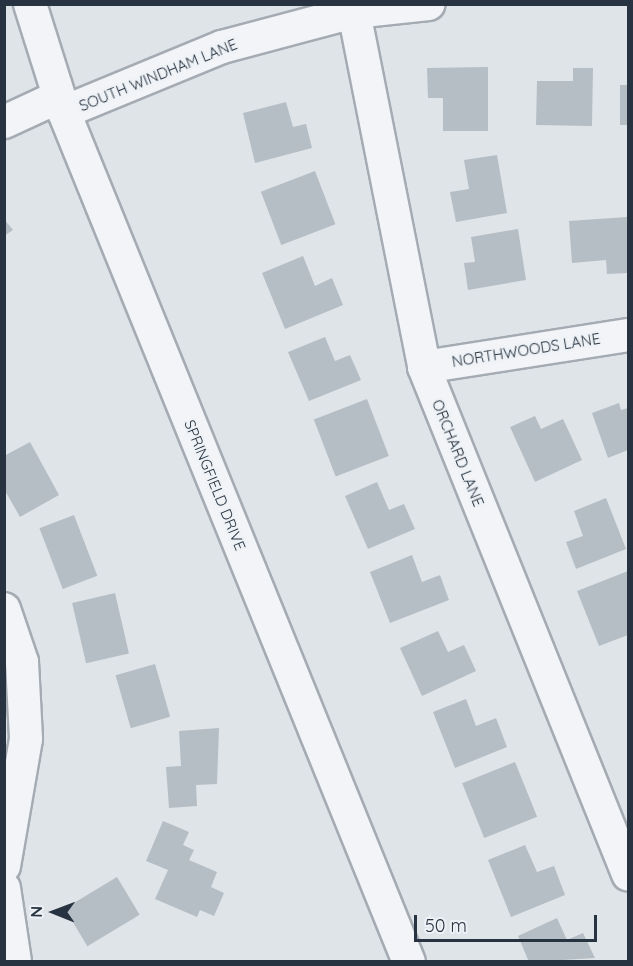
<!DOCTYPE html>
<html>
<head>
<meta charset="utf-8">
<style>
  body { margin:0 }
  #map { position:relative; width:633px; height:966px; overflow:hidden; background:#dfe4e8; font-family:Quicksand,sans-serif }
  div>[style] { position:absolute }
  [style*='--x'] { left:calc(var(--x)*1px); top:calc(var(--y)*1px); width:calc(var(--w)*1px); rotate:calc(var(--a)*1deg) }
  .building>* { inset:0; background:#b6bec5; transform-origin:0 0 }
  .roads { filter:drop-shadow(2px 0 #a4abb2) drop-shadow(-2px 0 #a4abb2) drop-shadow(0 2px #a4abb2) drop-shadow(0 -2px #a4abb2) }
  .minor>* { height:32px; margin:-16px; padding:0 16px; transform-origin:16px; border-radius:16px; background:#f2f4f7 }
  span { translate:-50% -50%; white-space:nowrap; text-align:center; line-height:1.15; -webkit-text-stroke:4.5px #eef2f6; paint-order:stroke }
  .street-label { font-size:15px; color:#273340 }
  .frame { position:absolute; inset:0; border:6px solid #273340; pointer-events:none }
  .north { position:absolute; left:24px; top:882px; width:60px; height:60px; -webkit-text-stroke:4px #eef2f6; paint-order:stroke; rotate:271deg; font-size:16px; font-weight:700; line-height:24px; text-align:center; color:#273340 }
  .north::after { content:''; display:block; margin:auto; width:21px; height:27px; background:#273340; clip-path:polygon(50% 0,100% 100%,50% 72%,0 100%) }
  .scale { position:absolute; left:414px; top:915px; width:183px; height:27px; box-sizing:border-box; border:3px solid #273340; border-top:0; padding-left:8px; font-size:18px; line-height:21px; white-space:nowrap; color:#273340; -webkit-text-stroke:4px #eef2f6; paint-order:stroke }
</style>
</head>
<body>
<div id="map">
  <div class="building">
    <div style="clip-path:polygon(488px 67px,488px 131px,443px 131px,443px 98px,428px 98px,427px 68px)"></div>
    <div style="clip-path:polygon(573px 68px,593px 68px,592px 126px,536px 125px,537px 81px,573px 81px)"></div>
    <div style="left:620px;top:85px;width:8px;height:40px"></div>
    <div style="clip-path:polygon(286px 102px,293px 127px,306px 124px,312px 148px,255px 163px,243px 113px)"></div>
    <div style="clip-path:polygon(497px 155px,507px 213px,456px 222px,450px 192px,469px 189px,464px 160px)"></div>
    <div style="left:315px;top:171px;width:57px;height:58px;rotate:69deg"></div>
    <div style="clip-path:polygon(627px 217px,628px 273px,607px 274px,606px 260px,572px 263px,569px 221px)"></div>
    <div style="clip-path:polygon(4px 219px,13px 230px,4px 236px)"></div>
    <div style="clip-path:polygon(518px 229px,526px 280px,468px 290px,464px 263px,475px 262px,471px 237px)"></div>
    <div style="clip-path:polygon(303px 256px,315px 286px,332px 278px,343px 305px,285px 329px,262px 273px)"></div>
    <div style="clip-path:polygon(325px 337px,335px 361px,350px 355px,361px 380px,309px 401px,288px 352px)"></div>
    <div style="left:367px;top:399px;width:61px;height:57px;rotate:69deg"></div>
    <div style="clip-path:polygon(619px 403px,621px 410px,628px 408px,628px 450px,608px 458px,592px 413px)"></div>
    <div style="clip-path:polygon(535px 416px,541px 429px,563px 419px,582px 460px,535px 482px,510px 427px)"></div>
    <div style="clip-path:polygon(30px 442px,59px 495px,20px 517px,4px 489px,4px 456px)"></div>
    <div style="clip-path:polygon(377px 482px,389px 510px,404px 504px,415px 529px,368px 549px,345px 496px)"></div>
    <div style="clip-path:polygon(606px 498px,626px 549px,576px 569px,566px 542px,583px 536px,574px 511px)"></div>
    <div style="left:74px;top:515px;width:65px;height:37px;rotate:69deg"></div>
    <div style="clip-path:polygon(412px 555px,422px 582px,440px 575px,449px 600px,390px 623px,370px 572px)"></div>
    <div style="clip-path:polygon(628px 571px,628px 635px,599px 646px,577px 591px)"></div>
    <div style="left:115px;top:593px;width:62px;height:44px;rotate:77deg"></div>
    <div style="clip-path:polygon(438px 631px,448px 652px,464px 645px,476px 671px,422px 696px,400px 648px)"></div>
    <div style="left:155px;top:664px;width:55px;height:41px;rotate:74deg"></div>
    <div style="clip-path:polygon(466px 699px,476px 726px,496px 718px,507px 747px,455px 768px,433px 712px)"></div>
    <div style="clip-path:polygon(219px 728px,217px 784px,196px 785px,197px 806px,169px 808px,166px 767px,181px 766px,179px 731px)"></div>
    <div style="left:515px;top:762px;width:59px;height:57px;rotate:68deg"></div>
    <div style="clip-path:polygon(163px 821px,189px 832px,183px 845px,194px 850px,189px 860px,217px 872px,211px 887px,224px 893px,214px 916px,200px 910px,197px 917px,155px 899px,168px 870px,146px 861px)"></div>
    <div style="clip-path:polygon(525px 845px,537px 872px,554px 866px,565px 895px,511px 917px,488px 860px)"></div>
    <div style="left:117px;top:877px;width:44px;height:61px;rotate:59deg"></div>
    <div style="clip-path:polygon(557px 918px,567px 940px,583px 933px,595px 958px,529px 962px,518px 936px)"></div>
  </div>
  <div class="roads">
    <div class="minor">
      <div style="--x:30;--y:4;--w:113;--a:72.5"></div>
      <div style="--x:64;--y:112;--w:917;--a:67.91"></div>
      <div style="--x:354;--y:12;--w:362;--a:78.8"></div>
      <div style="--x:424;--y:367;--w:547;--a:68.08"></div>
      <div style="--x:64;--y:112;--w:171;--a:-22.4"></div>
      <div style="--x:222;--y:47;--w:137;--a:-14.9"></div>
      <div style="--x:354;--y:12;--w:75;--a:-6.1"></div>
      <div style="--x:4;--y:122;--w:60;--a:-24.8"></div>
      <div style="--x:424;--y:367;--w:206;--a:-8.9"></div>
      <div style="--x:4;--y:609;--w:56;--a:71.2"></div>
      <div style="--x:22;--y:662;--w:77;--a:87"></div>
      <div style="--x:26;--y:739;--w:129;--a:99.8"></div>
      <div style="--x:4;--y:888;--w:75;--a:81.5"></div>
    </div>
  </div>
  <div class="street-label">
    <span style="left:158px;top:75px;rotate:-22deg">SOUTH WINDHAM LANE</span>
    <span style="left:526px;top:350px;rotate:-9deg">NORTHWOODS LANE</span>
    <span style="left:458px;top:453px;rotate:68deg">ORCHARD LANE</span>
    <span style="left:215px;top:485px;rotate:68deg">SPRINGFIELD DRIVE</span>
  </div>
  <div class="frame"></div>
  <div class="north">N</div>
  <div class="scale">50 m</div>
</div>
</body>
</html>
